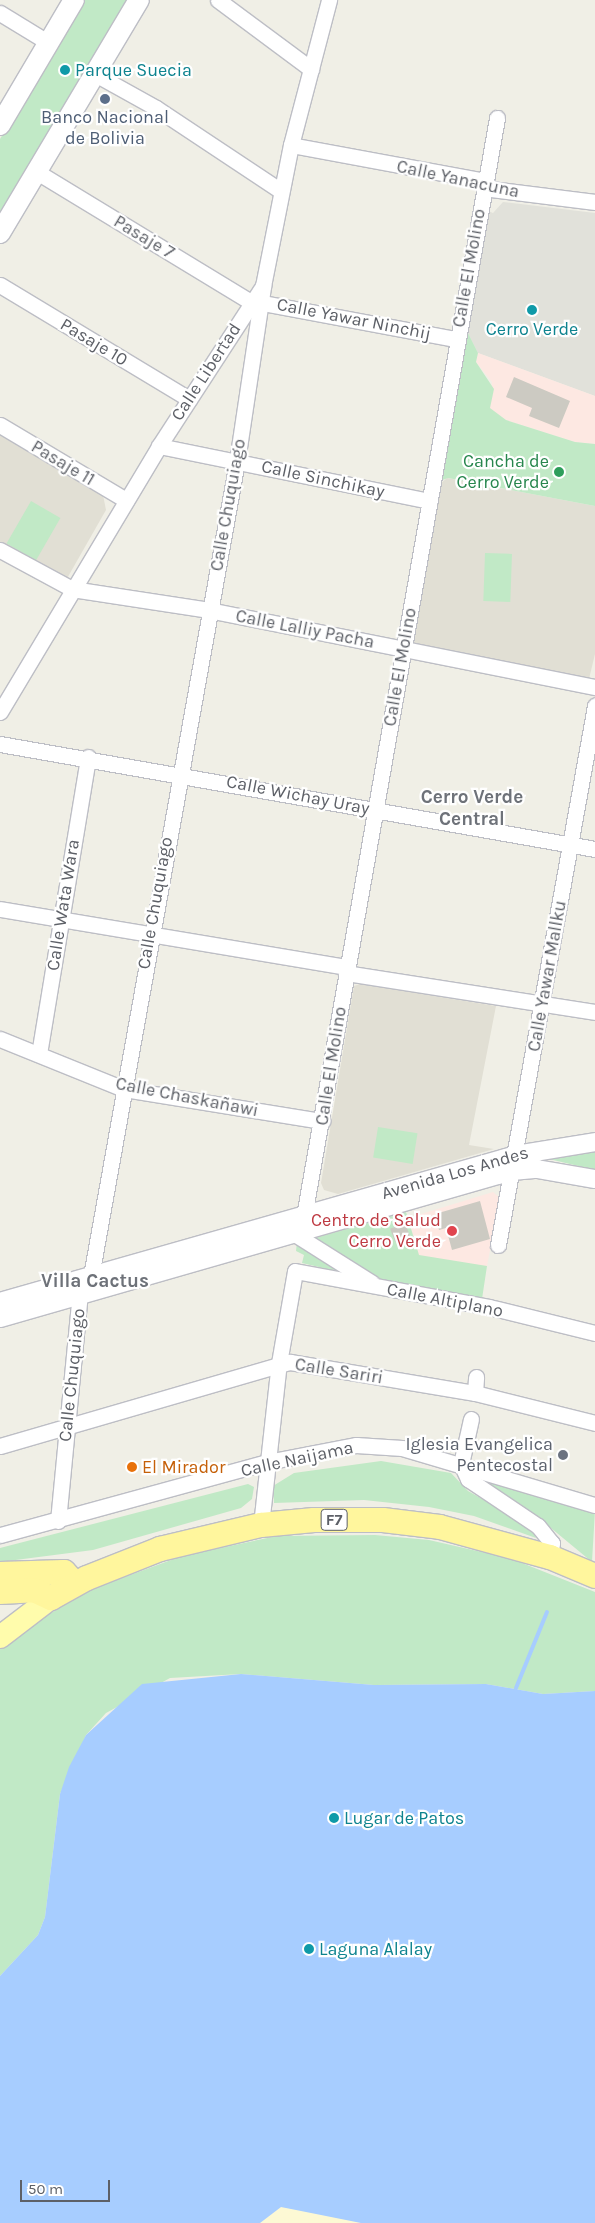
<!DOCTYPE html>
<html>
<head>
<meta charset="utf-8">
<style>
  body { margin:0 }
  #map { position:relative; width:595px; height:2223px; overflow:hidden; background:#f0efe6; font-family:Karla,sans-serif }
  div>[style] { position:absolute }
  [style*='--x'] { left:calc(var(--x)*1px); top:calc(var(--y)*1px); width:calc(var(--w)*1px); rotate:calc(var(--a)*1deg) }
  .industrial>* { inset:0; background:#e1e1da }
  .education>* { inset:0; background:#e1dfd4 }
  .medical>* { inset:0; background:#fde8e2 }
  .green>* { inset:0; background:#c1e9c6; transform-origin:0 0 }
  .sand>* { inset:0; background:#fdf9d4 }
  .water>* { inset:0; background:#a7cdff }
  .stream>* { height:4px; margin:-2px; padding:0 2px; transform-origin:2px; border-radius:2px; background:#a7cdff }
  .building>* { inset:0; background:#cccac2; transform-origin:0 0 }
  .roads { filter:drop-shadow(1px 0 #bdbec5) drop-shadow(-1px 0 #bdbec5) drop-shadow(0 1px #bdbec5) drop-shadow(0 -1px #bdbec5) }
  .minor>* { height:15px; margin:-7.5px; padding:0 7.5px; transform-origin:7.5px; border-radius:7.5px; background:#fff }
  .tertiary>* { height:18px; margin:-9px; padding:0 9px; transform-origin:9px; border-radius:9px; background:#fff }
  .secondary>* { height:20px; margin:-10px; padding:0 10px; transform-origin:10px; border-radius:10px; background:#fff }
  .primary>* { height:22px; margin:-11px; padding:0 11px; transform-origin:11px; border-radius:11px; background:#fffcac }
  .trunk>* { height:24px; margin:-12px; padding:0 12px; transform-origin:12px; border-radius:12px; background:#fff69d }
  .dots>* { width:14px; height:14px; translate:-50% -50%; box-sizing:border-box; border:2px solid #fff; border-radius:50% }
  span { translate:-50% -50%; white-space:nowrap; text-align:center; line-height:1.15; -webkit-text-stroke:4.5px #fff; paint-order:stroke }
  .shield-label span { padding:1px 4px; background:#fff; border:1px solid; border-radius:4px; -webkit-text-stroke-width:0 }
  .shield-label { font-size:16px; color:#5d6067; font-weight:700 }
  .culture-label { font-size:18px; color:#0d838f }
  .left { translate:0 -50%; text-align:left }
  .service-label { font-size:18px; color:#4e5e75 }
  .street-label { font-size:18px; color:#5d6067 }
  .leisure-label { font-size:18px; color:#27864d }
  .right { translate:-100% -50%; text-align:right }
  .health-label { font-size:18px; color:#be3a42 }
  .worship-label { font-size:18px; color:#5b616d }
  .food-label { font-size:18px; color:#c56008 }
  .neighbourhood-label { font-size:19px; color:#6e7279; font-weight:700 }
  .scale { position:absolute; left:20px; top:2180px; width:90px; height:22px; box-sizing:border-box; border:2px solid #5d6067; border-top:0; padding-left:6px; font-size:15px; line-height:18px; white-space:nowrap; color:#5d6067; -webkit-text-stroke:4px #fff; paint-order:stroke }
</style>
</head>
<body>
<div id="map">
  <div class="industrial">
    <div style="clip-path:polygon(503px 202px,595px 213px,595px 396px,478px 353px,466px 329px,486px 210px,493px 213px)"></div>
  </div>
  <div class="education">
    <div style="clip-path:polygon(0 435px,103px 495px,106px 510px,65px 582px,0 543px)"></div>
    <div style="clip-path:polygon(447px 478px,595px 506px,595px 654px,589px 679px,410px 643px,441px 483px)"></div>
    <div style="clip-path:polygon(360px 984px,496px 1006px,469px 1145px,494px 1149px,338px 1194px,324px 1190px,321px 1183px,354px 986px)"></div>
  </div>
  <div class="medical">
    <div style="clip-path:polygon(478px 353px,595px 396px,595px 444px,575px 442px,506px 420px,489px 408px,492px 382px,476px 362px)"></div>
    <div style="clip-path:polygon(493px 1192px,500px 1198px,487px 1266px,455px 1269px,418px 1255px,408px 1218px)"></div>
  </div>
  <div class="green">
    <div style="clip-path:polygon(82px 0,130px 0,0 219px,0 139px)"></div>
    <div style="clip-path:polygon(466px 329px,478px 353px,476px 362px,494px 389px,490px 408px,506px 420px,575px 442px,595px 444px,595px 506px,448px 478px,437px 482px)"></div>
    <div style="left:31px;top:501px;width:34px;height:49px;rotate:30deg"></div>
    <div style="left:485px;top:553px;width:27px;height:48px;rotate:2deg"></div>
    <div style="left:378px;top:1127px;width:40px;height:31px;rotate:9deg"></div>
    <div style="clip-path:polygon(595px 1148px,595px 1170px,549px 1159px,549px 1156px)"></div>
    <div style="clip-path:polygon(406px 1212px,419px 1255px,487px 1266px,482px 1299px,382px 1283px,315px 1238px)"></div>
    <div style="clip-path:polygon(297px 1242px,348px 1274px,302px 1263px,304px 1255px,296px 1251px)"></div>
    <div style="clip-path:polygon(381px 1461px,451px 1473px,468px 1491px,529px 1525px,536px 1538px,474px 1516px,429px 1507px,364px 1500px,274px 1503px,273px 1486px,294px 1473px)"></div>
    <div style="clip-path:polygon(480px 1479px,595px 1510px,592px 1562px,534px 1514px)"></div>
    <div style="clip-path:polygon(248px 1484px,254px 1487px,252px 1499px,241px 1508px,93px 1550px,0 1562px,0 1548px)"></div>
    <div style="clip-path:polygon(375px 1535px,429px 1540px,512px 1559px,595px 1592px,595px 1691px,543px 1694px,486px 1684px,374px 1685px,241px 1674px,170px 1678px,106px 1713px,86px 1735px,60px 1794px,45px 1917px,38px 1935px,0 1976px,0 1643px,92px 1589px,182px 1556px,277px 1536px)"></div>
  </div>
  <div class="sand">
    <div style="clip-path:polygon(281px 2207px,335px 2215px,361px 2223px,260px 2223px)"></div>
  </div>
  <div class="water">
    <div style="clip-path:polygon(241px 1674px,374px 1685px,486px 1684px,543px 1694px,595px 1691px,595px 2223px,361px 2223px,281px 2207px,260px 2223px,0 2223px,0 1976px,38px 1935px,45px 1917px,60px 1794px,69px 1767px,86px 1735px,142px 1684px)"></div>
  </div>
  <div class="stream">
    <div style="--x:516;--y:1688;--w:82;--a:-67.8"></div>
  </div>
  <div class="building">
    <div style="clip-path:polygon(514px 377px,570px 401px,559px 428px,529px 416px,532px 408px,506px 397px)"></div>
    <div style="clip-path:polygon(480px 1201px,490px 1239px,452px 1250px,446px 1228px,439px 1230px,435px 1214px)"></div>
    <div style="left:405px;top:1223px;width:14px;height:16px;rotate:69deg"></div>
  </div>
  <div class="roads">
    <div class="minor">
      <div style="--x:218;--y:0;--w:116;--a:36.6"></div>
      <div style="--x:0;--y:13;--w:57;--a:31.5"></div>
      <div style="--x:95;--y:74;--w:70;--a:29.1"></div>
      <div style="--x:156;--y:108;--w:150;--a:33.6"></div>
      <div style="--x:291;--y:145;--w:197;--a:10.5"></div>
      <div style="--x:485;--y:181;--w:10;--a:53"></div>
      <div style="--x:491;--y:189;--w:105;--a:7.1"></div>
      <div style="--x:37;--y:172;--w:250;--a:31.3"></div>
      <div style="--x:0;--y:285;--w:221;--a:31.1"></div>
      <div style="--x:252;--y:301;--w:208;--a:10.6"></div>
      <div style="--x:0;--y:425;--w:147;--a:30.8"></div>
      <div style="--x:159;--y:446;--w:276;--a:11.5"></div>
      <div style="--x:0;--y:550;--w:82;--a:28.4"></div>
      <div style="--x:72;--y:589;--w:139;--a:8.7"></div>
      <div style="--x:209;--y:610;--w:394;--a:11.3"></div>
      <div style="--x:0;--y:712;--w:310;--a:-59.1"></div>
      <div style="--x:159;--y:446;--w:191;--a:-57"></div>
      <div style="--x:263;--y:286;--w:144;--a:-78.8"></div>
      <div style="--x:291;--y:145;--w:150;--a:-75.3"></div>
      <div style="--x:0;--y:744;--w:604;--a:10.01"></div>
      <div style="--x:0;--y:909;--w:352;--a:9.5"></div>
      <div style="--x:346;--y:973;--w:252;--a:8.9"></div>
      <div style="--x:0;--y:1039;--w:134;--a:22"></div>
      <div style="--x:124;--y:1089;--w:201;--a:9.2"></div>
      <div style="--x:39;--y:1054;--w:301;--a:-80.6"></div>
      <div style="--x:304;--y:1216;--w:1115;--a:-80.03"></div>
      <div style="--x:293;--y:1233;--w:93;--a:32.3"></div>
      <div style="--x:498;--y:1245;--w:548;--a:-79.8"></div>
      <div style="--x:475;--y:1393;--w:16;--a:-86"></div>
      <div style="--x:471;--y:1419;--w:46;--a:102.5"></div>
      <div style="--x:461;--y:1464;--w:17;--a:65"></div>
      <div style="--x:468;--y:1479;--w:84;--a:33.9"></div>
      <div style="--x:538;--y:1526;--w:22;--a:51"></div>
      <div style="--x:552;--y:1543;--w:14;--a:98"></div>
      <div style="--x:0;--y:1446;--w:302;--a:-16.2"></div>
      <div style="--x:290;--y:1362;--w:188;--a:9.5"></div>
      <div style="--x:475;--y:1393;--w:124;--a:14"></div>
      <div style="--x:58;--y:1521;--w:228;--a:-84.5"></div>
      <div style="--x:80;--y:1294;--w:21;--a:-59"></div>
      <div style="--x:91;--y:1276;--w:828;--a:-79.84"></div>
      <div style="--x:237;--y:461;--w:177;--a:-81.5"></div>
      <div style="--x:261;--y:1525;--w:163;--a:-83.7"></div>
      <div style="--x:279;--y:1363;--w:93;--a:-80.1"></div>
      <div style="--x:295;--y:1271;--w:197;--a:10.5"></div>
      <div style="--x:489;--y:1307;--w:109;--a:13.8"></div>
      <div style="--x:0;--y:1535;--w:277;--a:-15.3"></div>
      <div style="--x:267;--y:1462;--w:91;--a:-10.8"></div>
      <div style="--x:356;--y:1445;--w:46;--a:3.7"></div>
      <div style="--x:402;--y:1448;--w:201;--a:16.5"></div>
    </div>
    <div class="tertiary">
      <div style="--x:0;--y:1302;--w:537;--a:-15.9"></div>
      <div style="--x:516;--y:1155;--w:80;--a:-9.3"></div>
      <div style="--x:0;--y:1318;--w:533;--a:-16.02"></div>
      <div style="--x:512;--y:1171;--w:25;--a:-5"></div>
      <div style="--x:537;--y:1169;--w:59;--a:9.8"></div>
    </div>
    <div class="secondary">
      <div style="--x:0;--y:125;--w:145;--a:-59.4"></div>
      <div style="--x:0;--y:233;--w:271;--a:-59.2"></div>
    </div>
    <div class="primary">
      <div style="--x:0;--y:1637;--w:64;--a:-37.4"></div>
    </div>
    <div class="trunk">
      <div style="--x:0;--y:1574;--w:64;--a:-1.8"></div>
      <div style="--x:64;--y:1572;--w:16;--a:47"></div>
      <div style="--x:0;--y:1592;--w:34;--a:-3"></div>
      <div style="--x:34;--y:1590;--w:19;--a:25"></div>
      <div style="--x:51;--y:1598;--w:41;--a:-29.1"></div>
      <div style="--x:87;--y:1578;--w:79;--a:-21.7"></div>
      <div style="--x:160;--y:1549;--w:104;--a:-13.4"></div>
      <div style="--x:261;--y:1525;--w:53;--a:-5.4"></div>
      <div style="--x:314;--y:1520;--w:69;--a:0"></div>
      <div style="--x:383;--y:1520;--w:57;--a:7"></div>
      <div style="--x:440;--y:1527;--w:114;--a:15.3"></div>
      <div style="--x:550;--y:1557;--w:49;--a:22.9"></div>
    </div>
  </div>
  <div class="dots">
    <div style="left:65px;top:70px;background:#0f9aa8"></div>
    <div style="left:105px;top:99px;background:#5c6f8a"></div>
    <div style="left:532px;top:310px;background:#0f9aa8"></div>
    <div style="left:559px;top:472px;background:#2e9e5b"></div>
    <div style="left:452px;top:1231px;background:#e0444e"></div>
    <div style="left:563px;top:1455px;background:#6b7280"></div>
    <div style="left:132px;top:1467px;background:#e8710a"></div>
    <div style="left:334px;top:1818px;background:#0f9aa8"></div>
    <div style="left:309px;top:1949px;background:#0f9aa8"></div>
  </div>
  <div class="shield-label">
    <span style="left:334px;top:1520px">F7</span>
  </div>
  <div class="culture-label">
    <span class="left" style="left:75px;top:70px">Parque Suecia</span>
    <span style="left:532px;top:329px">Cerro Verde</span>
    <span class="left" style="left:344px;top:1818px">Lugar de Patos</span>
    <span class="left" style="left:319px;top:1949px">Laguna Alalay</span>
  </div>
  <div class="service-label">
    <span style="left:105px;top:128px">Banco Nacional<br>de Bolivia</span>
  </div>
  <div class="street-label">
    <span style="left:458px;top:179px;rotate:12deg">Calle Yanacuna</span>
    <span style="left:144px;top:237px;rotate:31deg">Pasaje 7</span>
    <span style="left:469px;top:268px;rotate:-80deg">Calle El Molino</span>
    <span style="left:354px;top:319px;rotate:11deg">Calle Yawar Ninchij</span>
    <span style="left:94px;top:342px;rotate:31deg">Pasaje 10</span>
    <span style="left:206px;top:372px;rotate:-57deg">Calle Libertad</span>
    <span style="left:63px;top:463px;rotate:31deg">Pasaje 11</span>
    <span style="left:323px;top:479px;rotate:12deg">Calle Sinchikay</span>
    <span style="left:228px;top:505px;rotate:-80deg">Calle Chuquiago</span>
    <span style="left:305px;top:629px;rotate:11deg">Calle Lalliy Pacha</span>
    <span style="left:400px;top:667px;rotate:-80deg">Calle El Molino</span>
    <span style="left:298px;top:795px;rotate:11deg">Calle Wichay Uray</span>
    <span style="left:155px;top:903px;rotate:-80deg">Calle Chuquiago</span>
    <span style="left:63px;top:905px;rotate:-81deg">Calle Wata Wara</span>
    <span style="left:547px;top:976px;rotate:-80deg">Calle Yawar Mallku</span>
    <span style="left:331px;top:1066px;rotate:-81deg">Calle El Molino</span>
    <span style="left:187px;top:1097px;rotate:11deg">Calle Chaskañawi</span>
    <span style="left:455px;top:1173px;rotate:-16deg">Avenida Los Andes</span>
    <span style="left:445px;top:1300px;rotate:11deg">Calle Altiplano</span>
    <span style="left:339px;top:1371px;rotate:9deg">Calle Sariri</span>
    <span style="left:72px;top:1375px;rotate:-84deg">Calle Chuquiago</span>
    <span style="left:297px;top:1459px;rotate:-12deg">Calle Naijama</span>
  </div>
  <div class="leisure-label">
    <span class="right" style="left:549px;top:472px">Cancha de<br>Cerro Verde</span>
  </div>
  <div class="health-label">
    <span class="right" style="left:441px;top:1231px">Centro de Salud<br>Cerro Verde</span>
  </div>
  <div class="worship-label">
    <span class="right" style="left:553px;top:1455px">Iglesia Evangelica<br>Pentecostal</span>
  </div>
  <div class="food-label">
    <span class="left" style="left:142px;top:1467px">El Mirador</span>
  </div>
  <div class="neighbourhood-label">
    <span style="left:472px;top:809px">Cerro Verde<br>Central</span>
    <span style="left:95px;top:1282px">Villa Cactus</span>
  </div>
  <div class="scale">50 m</div>
</div>
</body>
</html>
